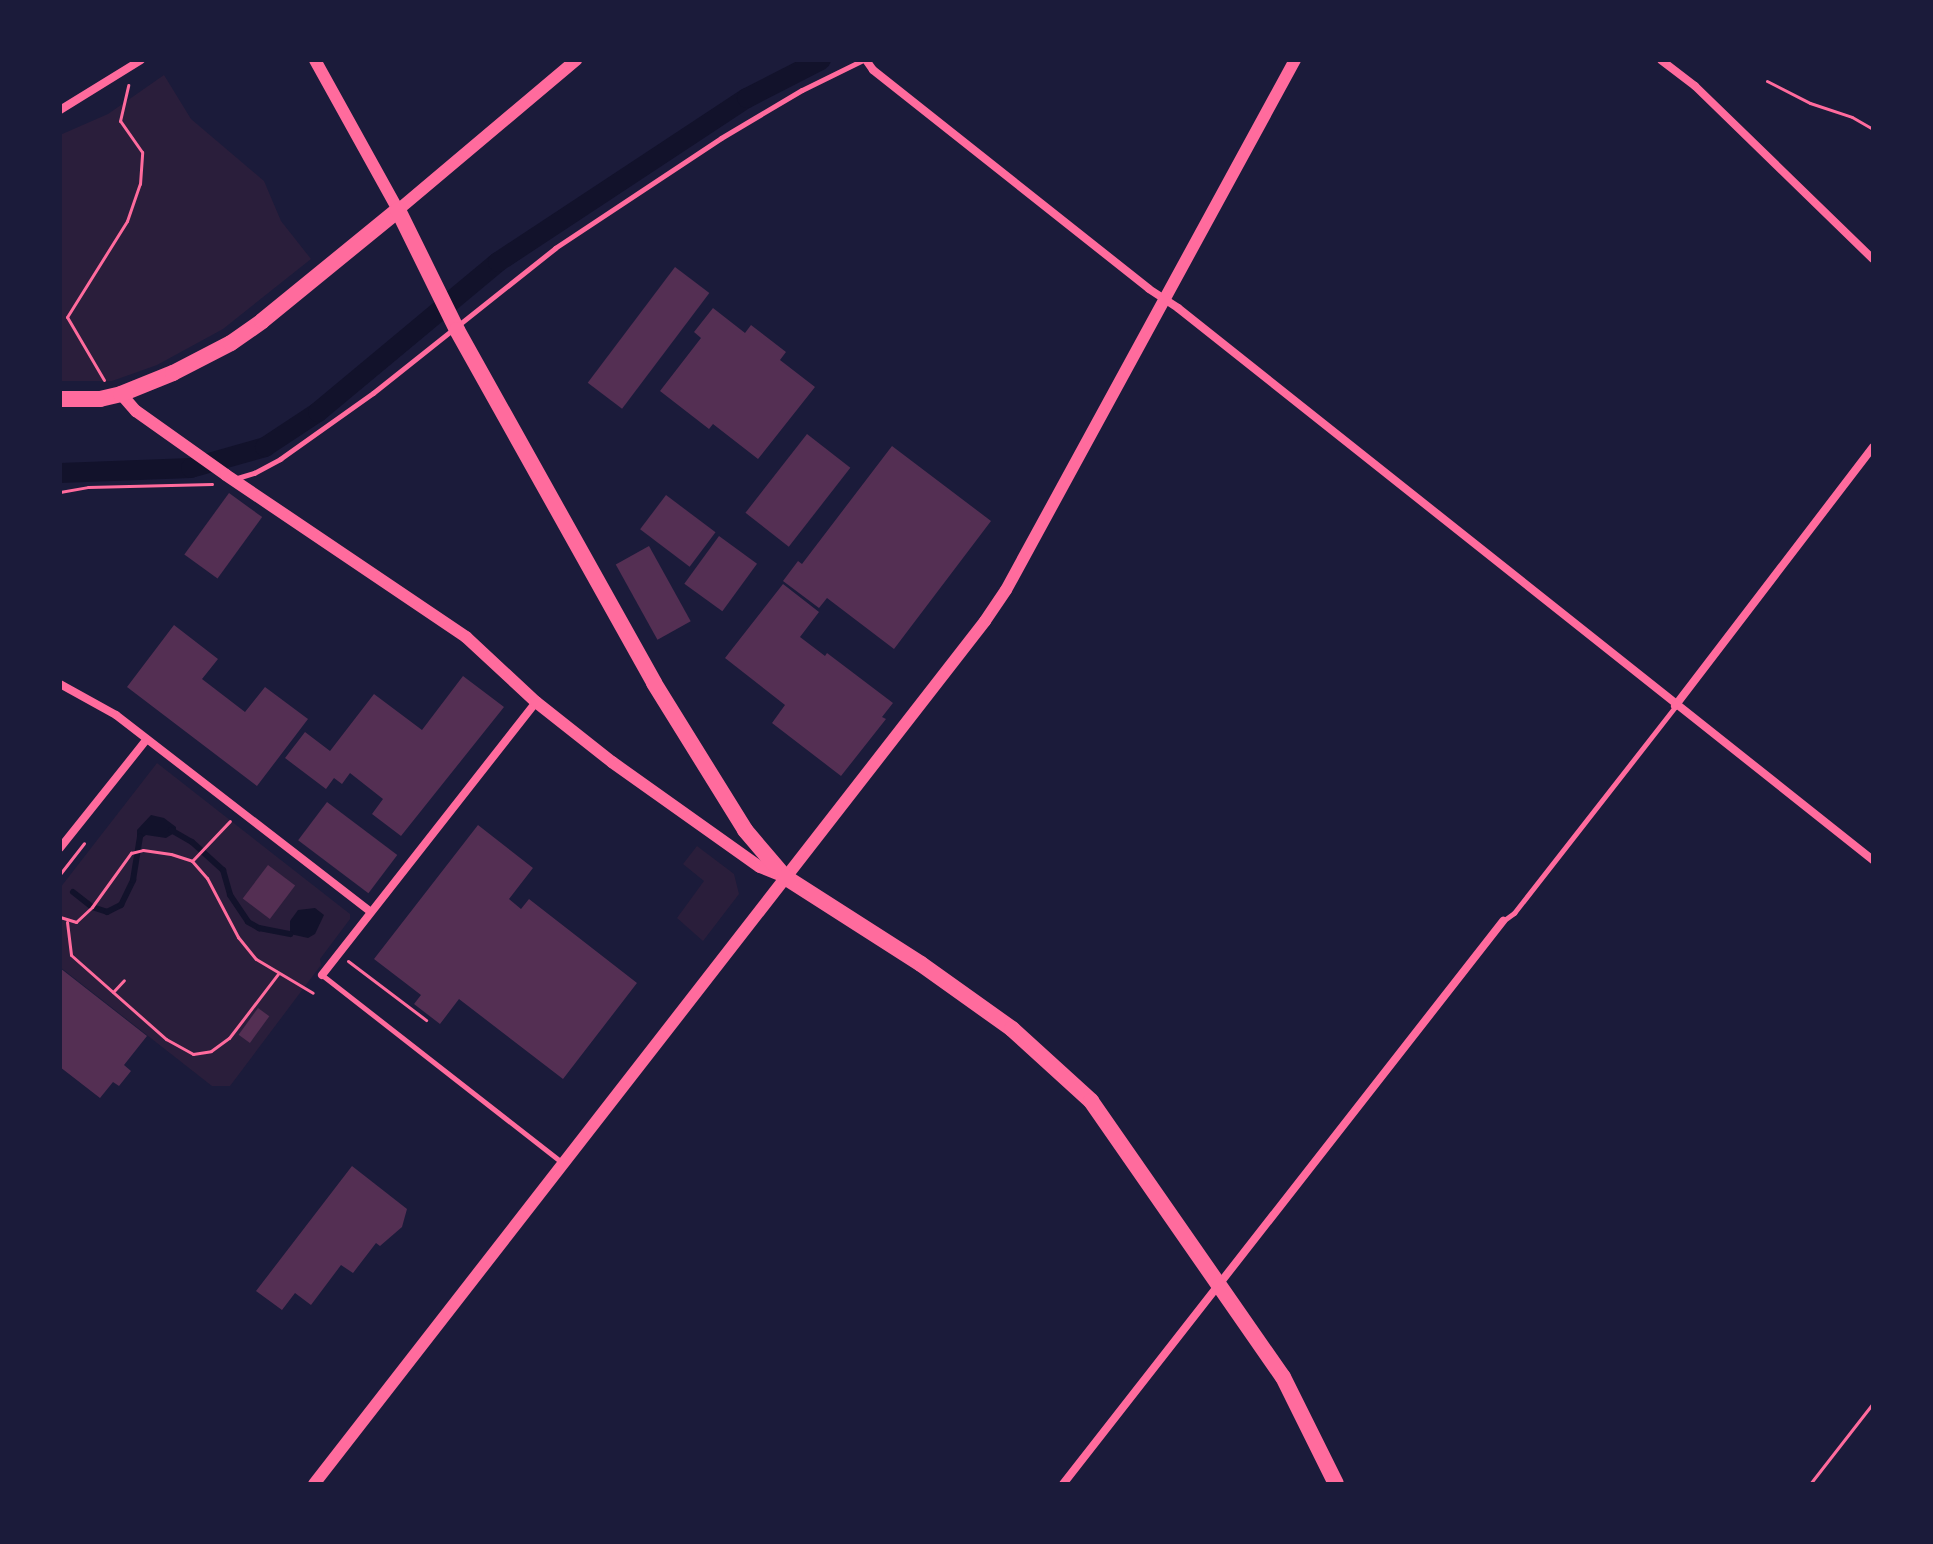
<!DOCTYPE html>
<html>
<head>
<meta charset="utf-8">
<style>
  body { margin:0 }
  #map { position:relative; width:1933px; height:1544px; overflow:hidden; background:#1b1b3a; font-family:Lato,sans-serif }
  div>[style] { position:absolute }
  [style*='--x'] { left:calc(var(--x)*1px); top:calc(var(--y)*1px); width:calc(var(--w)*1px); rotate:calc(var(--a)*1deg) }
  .green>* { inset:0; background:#2a1e3b }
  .water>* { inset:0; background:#12122b }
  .stream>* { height:6px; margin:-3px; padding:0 3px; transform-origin:3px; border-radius:3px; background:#12122b }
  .canal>* { height:20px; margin:-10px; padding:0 10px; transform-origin:10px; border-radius:10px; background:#12122b }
  .building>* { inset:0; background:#542f53; transform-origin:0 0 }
  .path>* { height:3px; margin:-1.5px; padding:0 1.5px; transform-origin:1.5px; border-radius:1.5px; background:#ff6b9d }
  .service>* { height:5px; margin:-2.5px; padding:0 2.5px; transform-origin:2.5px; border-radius:2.5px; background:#ff6b9d }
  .minor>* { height:8px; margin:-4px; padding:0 4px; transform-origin:4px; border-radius:4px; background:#ff6b9d }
  .tertiary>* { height:12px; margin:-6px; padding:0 6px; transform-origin:6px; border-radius:6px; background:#ff6b9d }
  .primary>* { height:16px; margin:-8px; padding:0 8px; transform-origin:8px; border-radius:8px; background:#ff6b9d }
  span { translate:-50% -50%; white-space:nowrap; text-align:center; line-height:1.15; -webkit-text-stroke:6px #1b1b3a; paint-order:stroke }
  .frame { position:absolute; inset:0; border:62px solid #1b1b3a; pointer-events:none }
</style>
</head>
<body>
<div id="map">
  <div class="green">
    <div style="clip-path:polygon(164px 75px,191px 119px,264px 181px,281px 221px,311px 259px,223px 329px,157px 365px,112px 381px,60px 381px,60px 135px,108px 114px)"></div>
    <div style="clip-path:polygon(157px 763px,350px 914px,350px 919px,320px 959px,321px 965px,230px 1086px,212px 1086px,60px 967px,60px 888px)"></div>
    <div style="clip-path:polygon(697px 846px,734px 874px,739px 894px,703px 941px,677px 918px,704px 881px,683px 864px)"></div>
  </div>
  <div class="water">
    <div style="clip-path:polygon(151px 815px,164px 818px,176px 827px,176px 832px,166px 838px,146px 835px,137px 842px,137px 830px)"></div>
    <div style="clip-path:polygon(315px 908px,324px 915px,315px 934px,308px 938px,290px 934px,290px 921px,298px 910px)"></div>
  </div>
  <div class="stream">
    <div style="--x:171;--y:830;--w:24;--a:30"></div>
    <div style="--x:192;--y:842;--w:42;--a:42.1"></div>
    <div style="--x:223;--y:870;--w:26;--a:74"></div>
    <div style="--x:230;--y:895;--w:32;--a:56"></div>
    <div style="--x:248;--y:922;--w:13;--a:29"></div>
    <div style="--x:259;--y:928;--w:32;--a:11"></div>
    <div style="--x:73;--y:892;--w:24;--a:38"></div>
    <div style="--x:92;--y:907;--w:16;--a:18"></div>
    <div style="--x:107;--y:912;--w:16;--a:-27"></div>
    <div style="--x:121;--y:905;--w:28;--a:-64"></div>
    <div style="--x:133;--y:880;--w:44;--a:-80.8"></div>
  </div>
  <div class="canal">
    <div style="--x:60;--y:473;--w:131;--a:-2.2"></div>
    <div style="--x:191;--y:468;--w:77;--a:-15.8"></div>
    <div style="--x:265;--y:447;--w:64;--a:-33.4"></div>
    <div style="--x:318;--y:412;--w:234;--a:-39.8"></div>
    <div style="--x:498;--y:262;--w:298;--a:-33.4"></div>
    <div style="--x:747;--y:98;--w:83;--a:-27.2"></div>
  </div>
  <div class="building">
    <div style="left:675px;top:267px;width:43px;height:145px;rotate:37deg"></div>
    <div style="clip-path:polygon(713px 308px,745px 333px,751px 325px,786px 352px,780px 360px,815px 387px,758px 459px,713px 424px,709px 429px,660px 391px,701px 338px,694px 332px)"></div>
    <div style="left:807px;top:434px;width:55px;height:100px;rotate:38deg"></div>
    <div style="clip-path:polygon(892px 446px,991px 521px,894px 649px,827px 598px,819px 608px,783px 581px,798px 561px,802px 564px)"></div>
    <div style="left:229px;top:493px;width:41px;height:76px;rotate:36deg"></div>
    <div style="left:666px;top:495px;width:62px;height:43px;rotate:37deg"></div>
    <div style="left:719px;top:536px;width:47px;height:59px;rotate:36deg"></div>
    <div style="left:649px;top:546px;width:86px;height:38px;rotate:61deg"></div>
    <div style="clip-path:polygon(783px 584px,819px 612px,800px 637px,825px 656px,827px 653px,893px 703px,882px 717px,886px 719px,841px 776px,772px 723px,785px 705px,725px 658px)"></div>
    <div style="clip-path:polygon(174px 625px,218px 659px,202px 679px,245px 712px,265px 687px,308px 719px,257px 786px,127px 687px)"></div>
    <div style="clip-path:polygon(463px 676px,504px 707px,401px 836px,372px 814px,383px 799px,350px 773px,342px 784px,334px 778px,326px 789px,285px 758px,305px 732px,330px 751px,374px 694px,422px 730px)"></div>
    <div style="left:327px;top:802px;width:88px;height:48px;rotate:37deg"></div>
    <div style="clip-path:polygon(478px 825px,533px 868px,509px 899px,521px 909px,529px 899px,637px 983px,563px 1079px,459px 999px,440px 1024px,414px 1004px,421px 995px,374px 959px)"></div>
    <div style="left:268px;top:865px;width:34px;height:42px;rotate:37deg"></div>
    <div style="clip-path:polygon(60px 968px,147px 1036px,124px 1065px,131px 1071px,119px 1086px,113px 1082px,100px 1098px,60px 1067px)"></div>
    <div style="left:258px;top:1008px;width:14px;height:33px;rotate:36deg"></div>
    <div style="clip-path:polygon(352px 1166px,407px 1209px,402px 1227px,380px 1246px,376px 1243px,353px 1273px,341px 1265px,311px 1305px,295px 1293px,282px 1310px,256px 1291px)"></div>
  </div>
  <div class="path">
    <div style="--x:1767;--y:81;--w:48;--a:27.1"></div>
    <div style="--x:1810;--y:103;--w:44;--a:18.4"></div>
    <div style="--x:1852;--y:117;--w:24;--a:30"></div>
    <div style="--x:104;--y:380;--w:73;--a:-120.4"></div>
    <div style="--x:67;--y:317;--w:113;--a:-58"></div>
    <div style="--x:127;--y:221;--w:39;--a:-71"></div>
    <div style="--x:140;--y:184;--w:32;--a:-86"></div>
    <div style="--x:142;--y:152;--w:38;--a:-125"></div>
    <div style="--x:120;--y:121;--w:37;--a:-77"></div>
    <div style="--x:60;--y:492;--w:28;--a:-10"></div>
    <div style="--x:88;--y:487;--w:124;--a:-1.4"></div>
    <div style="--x:192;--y:861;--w:55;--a:-46.5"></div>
    <div style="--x:60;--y:874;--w:39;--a:-52"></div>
    <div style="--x:60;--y:917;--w:17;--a:17"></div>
    <div style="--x:76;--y:922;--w:22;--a:-43"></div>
    <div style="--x:92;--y:907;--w:67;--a:-54.2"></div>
    <div style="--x:131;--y:853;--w:12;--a:-14"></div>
    <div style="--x:143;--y:850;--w:28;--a:8"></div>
    <div style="--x:171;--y:854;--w:22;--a:18"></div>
    <div style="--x:192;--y:861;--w:23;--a:49"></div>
    <div style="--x:207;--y:878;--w:67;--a:62.3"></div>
    <div style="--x:238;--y:937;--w:28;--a:51"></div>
    <div style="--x:256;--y:959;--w:66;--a:30.8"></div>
    <div style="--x:67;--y:922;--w:33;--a:83"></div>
    <div style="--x:71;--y:955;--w:127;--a:41.5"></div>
    <div style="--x:166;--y:1039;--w:31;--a:29"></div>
    <div style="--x:193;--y:1054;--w:18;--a:-9"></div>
    <div style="--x:211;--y:1051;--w:22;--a:-36"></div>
    <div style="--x:229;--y:1038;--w:81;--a:-52.6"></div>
    <div style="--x:348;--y:961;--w:98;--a:37.1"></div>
    <div style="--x:113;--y:992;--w:16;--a:-47"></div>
    <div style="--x:1810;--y:1484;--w:103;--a:-52.1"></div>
  </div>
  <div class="service">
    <div style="--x:234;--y:479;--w:21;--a:-17"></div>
    <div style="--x:254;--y:473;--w:30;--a:-28"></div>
    <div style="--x:280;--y:459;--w:114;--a:-35.4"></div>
    <div style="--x:373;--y:393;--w:233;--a:-38.5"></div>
    <div style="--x:555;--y:248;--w:199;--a:-33.5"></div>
    <div style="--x:721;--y:138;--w:94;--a:-30.7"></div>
    <div style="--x:802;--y:90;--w:68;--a:-26.2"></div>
    <div style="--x:1503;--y:921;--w:14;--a:-36"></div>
    <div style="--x:1514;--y:913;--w:261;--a:-52"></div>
    <div style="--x:322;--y:975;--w:303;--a:38"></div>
  </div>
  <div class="minor">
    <div style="--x:866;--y:60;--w:12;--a:55"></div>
    <div style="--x:873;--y:70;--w:352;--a:38.4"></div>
    <div style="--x:1149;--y:289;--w:35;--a:33"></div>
    <div style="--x:1178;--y:308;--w:888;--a:38.46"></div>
    <div style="--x:1661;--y:60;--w:43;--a:37.4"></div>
    <div style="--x:1695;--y:86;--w:248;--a:44.2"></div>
    <div style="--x:60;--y:110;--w:95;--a:-31.7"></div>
    <div style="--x:60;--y:684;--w:64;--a:29"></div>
    <div style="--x:116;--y:715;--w:322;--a:37.7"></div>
    <div style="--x:1675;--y:706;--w:326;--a:-52.6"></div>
    <div style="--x:60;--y:848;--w:139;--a:-51.4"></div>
    <div style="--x:322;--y:975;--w:347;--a:-51.9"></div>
    <div style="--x:1063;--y:1484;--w:715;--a:-51.99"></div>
  </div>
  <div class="tertiary">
    <div style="--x:315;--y:60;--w:171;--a:61"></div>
    <div style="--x:398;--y:210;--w:233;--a:-40.1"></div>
    <div style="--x:121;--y:394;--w:23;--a:49"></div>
    <div style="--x:136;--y:411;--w:110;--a:35.4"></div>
    <div style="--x:226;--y:475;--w:290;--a:34"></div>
    <div style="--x:466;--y:637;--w:96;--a:42.9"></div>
    <div style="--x:536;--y:702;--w:97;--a:38.3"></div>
    <div style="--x:612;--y:762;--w:181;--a:35.4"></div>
    <div style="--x:760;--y:867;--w:24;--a:22"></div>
    <div style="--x:314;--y:1484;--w:1093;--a:-52.13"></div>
    <div style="--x:985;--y:621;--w:37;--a:-56"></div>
    <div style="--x:1006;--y:590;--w:604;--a:-61.4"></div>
  </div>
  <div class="primary">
    <div style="--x:60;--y:399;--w:40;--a:0"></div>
    <div style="--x:100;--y:399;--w:22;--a:-13"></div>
    <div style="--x:121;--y:394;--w:56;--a:-22"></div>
    <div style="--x:173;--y:373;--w:65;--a:-27.3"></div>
    <div style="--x:231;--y:343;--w:38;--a:-35"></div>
    <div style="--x:262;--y:321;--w:176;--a:-39.2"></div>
    <div style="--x:398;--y:210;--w:134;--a:63.8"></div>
    <div style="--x:457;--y:330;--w:404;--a:60.8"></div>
    <div style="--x:654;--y:683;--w:173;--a:58.2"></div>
    <div style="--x:745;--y:830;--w:62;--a:49.6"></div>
    <div style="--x:785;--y:877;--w:161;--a:32.6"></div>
    <div style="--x:921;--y:964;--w:112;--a:35.5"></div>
    <div style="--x:1012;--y:1029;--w:107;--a:42.3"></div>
    <div style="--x:1091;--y:1101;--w:336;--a:55.2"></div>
    <div style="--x:1283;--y:1377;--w:119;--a:63.6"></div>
  </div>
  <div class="frame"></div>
</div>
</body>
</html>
